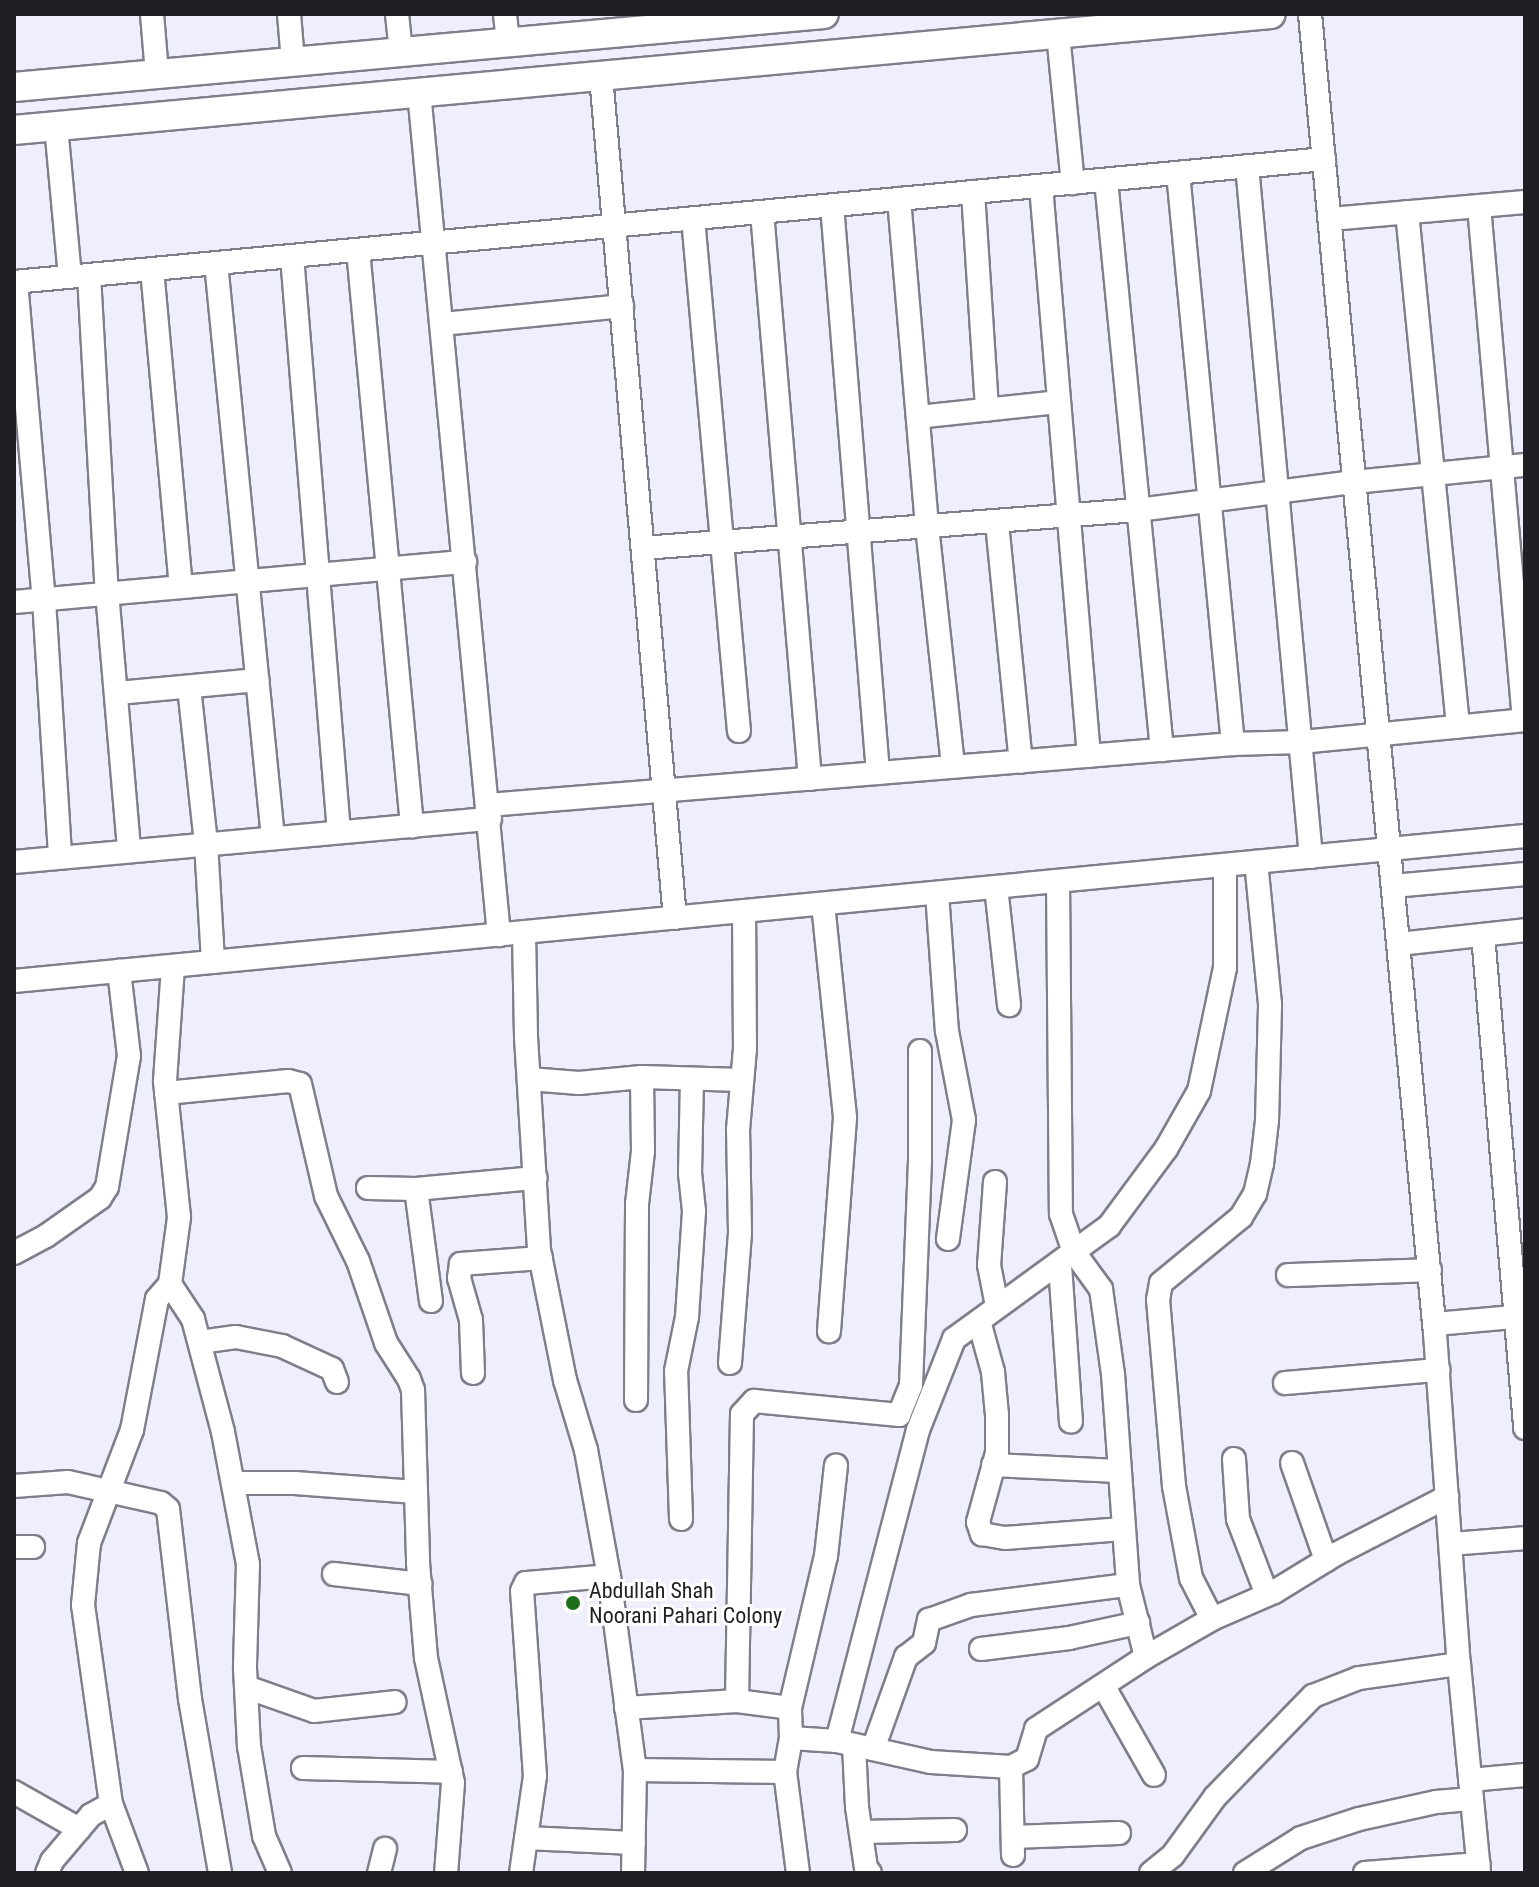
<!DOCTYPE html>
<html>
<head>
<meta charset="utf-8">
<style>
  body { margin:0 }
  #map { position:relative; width:1539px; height:1887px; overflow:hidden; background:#efeefc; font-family:"Roboto Condensed",sans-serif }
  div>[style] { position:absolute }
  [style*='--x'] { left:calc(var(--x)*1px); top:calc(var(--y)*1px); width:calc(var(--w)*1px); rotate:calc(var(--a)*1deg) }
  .roads { filter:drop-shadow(2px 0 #7f7e8b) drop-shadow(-2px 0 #7f7e8b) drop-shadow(0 2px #7f7e8b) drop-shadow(0 -2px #7f7e8b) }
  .minor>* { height:22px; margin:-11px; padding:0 11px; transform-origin:11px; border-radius:11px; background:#fff }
  .major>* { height:28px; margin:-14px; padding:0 14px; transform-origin:14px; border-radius:14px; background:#fff }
  .dots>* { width:22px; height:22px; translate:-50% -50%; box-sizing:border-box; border:4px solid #fff; border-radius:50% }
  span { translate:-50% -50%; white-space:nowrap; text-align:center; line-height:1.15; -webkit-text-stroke:6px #fff; paint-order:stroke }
  .poi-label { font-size:22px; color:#201f24 }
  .left { translate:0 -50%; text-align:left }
  .frame { position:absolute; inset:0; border:16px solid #201f24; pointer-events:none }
</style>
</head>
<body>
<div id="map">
  <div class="roads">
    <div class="minor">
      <div style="--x:152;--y:14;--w:60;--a:85.2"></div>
      <div style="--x:289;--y:14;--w:48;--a:85.2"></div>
      <div style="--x:397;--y:14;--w:38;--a:84"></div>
      <div style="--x:505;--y:14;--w:28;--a:84"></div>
      <div style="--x:1310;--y:14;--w:1325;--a:84.59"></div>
      <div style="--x:1435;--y:1333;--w:332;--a:85.9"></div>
      <div style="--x:1459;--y:1664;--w:210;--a:84.5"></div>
      <div style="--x:1058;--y:34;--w:150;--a:84.3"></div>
      <div style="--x:601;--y:76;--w:845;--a:84.98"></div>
      <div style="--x:419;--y:92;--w:847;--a:84.58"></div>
      <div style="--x:56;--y:126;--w:151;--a:84.7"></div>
      <div style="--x:1247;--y:166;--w:694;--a:84.71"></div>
      <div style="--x:1178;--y:173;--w:574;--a:84.5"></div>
      <div style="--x:1106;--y:180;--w:573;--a:84.39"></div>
      <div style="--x:1041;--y:186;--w:572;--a:85.19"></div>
      <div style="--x:973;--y:192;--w:218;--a:86.3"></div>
      <div style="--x:899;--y:199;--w:328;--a:85.1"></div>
      <div style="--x:927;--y:526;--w:242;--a:83.8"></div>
      <div style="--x:832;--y:205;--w:570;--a:85.37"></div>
      <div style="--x:1479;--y:206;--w:516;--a:85"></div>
      <div style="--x:762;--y:212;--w:569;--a:85.16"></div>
      <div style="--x:1407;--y:212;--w:517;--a:84.33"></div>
      <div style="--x:693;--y:218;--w:515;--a:84.88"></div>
      <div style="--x:1330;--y:219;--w:196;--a:-5"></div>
      <div style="--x:358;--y:250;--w:579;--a:84.64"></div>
      <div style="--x:292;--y:256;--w:578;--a:85.34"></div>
      <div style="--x:216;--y:263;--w:578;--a:84.34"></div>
      <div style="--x:152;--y:269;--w:319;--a:84.8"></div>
      <div style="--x:89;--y:275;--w:318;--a:86.8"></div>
      <div style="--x:107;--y:592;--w:259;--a:85.1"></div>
      <div style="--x:14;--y:282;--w:1316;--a:-5.36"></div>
      <div style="--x:16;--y:282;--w:319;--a:85"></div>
      <div style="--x:44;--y:600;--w:256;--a:86.4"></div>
      <div style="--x:442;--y:324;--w:181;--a:-5.7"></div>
      <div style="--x:918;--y:417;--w:141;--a:-6.1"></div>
      <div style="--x:997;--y:523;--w:240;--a:84.3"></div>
      <div style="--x:643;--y:548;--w:496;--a:-4.4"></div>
      <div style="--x:1138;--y:510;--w:218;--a:-7.4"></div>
      <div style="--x:1354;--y:482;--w:172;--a:-5.7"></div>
      <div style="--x:14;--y:602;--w:453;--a:-5.1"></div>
      <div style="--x:189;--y:687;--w:157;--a:83.8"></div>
      <div style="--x:206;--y:843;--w:119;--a:86.6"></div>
      <div style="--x:118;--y:693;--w:140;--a:-5.3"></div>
      <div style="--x:488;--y:805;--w:747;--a:-4.68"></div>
      <div style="--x:1233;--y:744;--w:68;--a:-1.7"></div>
      <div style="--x:1301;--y:742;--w:225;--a:-5.6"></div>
      <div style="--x:14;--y:862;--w:478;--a:-5.2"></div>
      <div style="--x:1058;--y:881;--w:333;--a:89.5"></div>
      <div style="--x:1061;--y:1214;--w:40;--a:71.1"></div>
      <div style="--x:1074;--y:1252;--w:46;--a:53.9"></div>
      <div style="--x:1101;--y:1289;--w:86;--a:82"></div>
      <div style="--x:1113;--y:1374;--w:212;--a:85.9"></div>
      <div style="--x:1128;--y:1585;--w:74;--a:76"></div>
      <div style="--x:1393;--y:886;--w:133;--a:-5.2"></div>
      <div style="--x:996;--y:887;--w:119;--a:83.7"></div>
      <div style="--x:937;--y:893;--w:138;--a:85.9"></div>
      <div style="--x:947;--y:1031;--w:91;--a:79.2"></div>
      <div style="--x:964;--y:1120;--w:120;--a:97.7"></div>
      <div style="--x:823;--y:904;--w:215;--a:84.1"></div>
      <div style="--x:845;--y:1118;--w:214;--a:94.3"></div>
      <div style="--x:524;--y:932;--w:105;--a:88.9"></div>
      <div style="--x:526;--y:1037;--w:213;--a:86.5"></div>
      <div style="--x:539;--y:1250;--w:133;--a:78.7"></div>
      <div style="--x:565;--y:1380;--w:73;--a:73.3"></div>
      <div style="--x:586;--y:1450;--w:128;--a:79.7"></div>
      <div style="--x:609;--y:1576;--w:196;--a:82.4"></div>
      <div style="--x:635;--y:1770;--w:103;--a:91.1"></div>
      <div style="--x:1483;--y:935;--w:495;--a:85.1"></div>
      <div style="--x:1399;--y:944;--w:127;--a:-6.3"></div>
      <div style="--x:14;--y:981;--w:1518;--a:-5.48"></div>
      <div style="--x:529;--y:1079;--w:50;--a:4.6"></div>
      <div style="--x:579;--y:1083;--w:63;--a:-5.4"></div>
      <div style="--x:642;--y:1077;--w:100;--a:1.7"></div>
      <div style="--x:166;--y:1093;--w:123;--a:-5.6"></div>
      <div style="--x:288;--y:1081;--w:12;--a:14"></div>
      <div style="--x:300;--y:1084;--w:115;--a:76.9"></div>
      <div style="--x:326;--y:1196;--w:72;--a:63.8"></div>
      <div style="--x:358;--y:1261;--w:87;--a:71.1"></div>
      <div style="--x:386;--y:1343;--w:43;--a:57.4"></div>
      <div style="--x:409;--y:1379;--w:12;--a:70"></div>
      <div style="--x:413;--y:1390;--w:173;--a:88.3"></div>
      <div style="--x:418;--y:1563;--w:95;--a:85.2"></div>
      <div style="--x:426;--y:1658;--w:128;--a:77.8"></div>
      <div style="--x:453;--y:1783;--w:90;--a:94.4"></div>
      <div style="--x:995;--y:1182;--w:83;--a:94.1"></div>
      <div style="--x:989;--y:1265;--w:42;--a:79"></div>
      <div style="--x:368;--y:1188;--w:48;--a:1.2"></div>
      <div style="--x:416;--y:1189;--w:120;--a:-5.3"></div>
      <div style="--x:416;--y:1189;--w:113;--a:82.4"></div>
      <div style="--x:14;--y:1253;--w:36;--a:-28"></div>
      <div style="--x:46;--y:1236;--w:66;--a:-35.1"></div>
      <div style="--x:100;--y:1198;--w:13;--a:-58"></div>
      <div style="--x:107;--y:1187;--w:133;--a:-80.5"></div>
      <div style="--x:129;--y:1056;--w:86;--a:-96.7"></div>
      <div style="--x:1060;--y:1265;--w:157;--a:86"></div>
      <div style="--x:1288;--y:1275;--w:142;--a:-2"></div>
      <div style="--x:170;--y:1284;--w:42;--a:56.7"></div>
      <div style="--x:193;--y:1319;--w:117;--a:75.1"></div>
      <div style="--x:223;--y:1432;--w:134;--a:79.3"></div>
      <div style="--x:248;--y:1564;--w:104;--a:91.7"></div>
      <div style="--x:245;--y:1668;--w:78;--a:87.1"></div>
      <div style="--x:249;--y:1746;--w:91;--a:80.5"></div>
      <div style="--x:264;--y:1836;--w:40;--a:66.6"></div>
      <div style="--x:979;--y:1321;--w:53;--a:74.6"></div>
      <div style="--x:993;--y:1372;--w:43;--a:84.7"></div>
      <div style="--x:997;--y:1415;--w:38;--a:90"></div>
      <div style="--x:997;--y:1453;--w:72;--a:105.4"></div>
      <div style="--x:978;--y:1522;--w:13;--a:72"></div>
      <div style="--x:982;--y:1534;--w:23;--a:10"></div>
      <div style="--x:1005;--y:1538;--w:118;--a:-4.4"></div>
      <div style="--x:1435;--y:1324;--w:90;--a:-5.1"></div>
      <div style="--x:200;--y:1342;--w:36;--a:-8"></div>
      <div style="--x:236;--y:1337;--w:47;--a:11.1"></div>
      <div style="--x:282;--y:1346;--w:55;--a:24.7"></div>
      <div style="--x:332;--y:1369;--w:14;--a:69"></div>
      <div style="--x:730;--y:1363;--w:131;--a:-85.6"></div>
      <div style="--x:740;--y:1232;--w:102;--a:-91.1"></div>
      <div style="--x:738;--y:1130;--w:81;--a:-85.1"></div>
      <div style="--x:745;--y:1049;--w:138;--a:-90.4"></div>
      <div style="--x:473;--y:1373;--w:53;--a:-92.2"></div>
      <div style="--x:471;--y:1320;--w:44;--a:-105.9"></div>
      <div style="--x:459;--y:1278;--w:14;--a:-82"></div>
      <div style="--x:461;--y:1264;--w:80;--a:-4.3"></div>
      <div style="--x:1285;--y:1383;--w:154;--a:-4.9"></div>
      <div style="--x:636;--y:1400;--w:196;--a:-89.7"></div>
      <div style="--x:637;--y:1204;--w:53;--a:-83.5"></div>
      <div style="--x:643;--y:1151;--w:74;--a:-90.8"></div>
      <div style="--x:1234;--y:1459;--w:60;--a:86.2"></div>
      <div style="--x:1238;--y:1519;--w:81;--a:69.1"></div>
      <div style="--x:1292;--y:1463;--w:103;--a:70.7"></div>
      <div style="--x:993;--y:1465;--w:125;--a:2.7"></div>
      <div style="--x:233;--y:1483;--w:62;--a:0"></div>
      <div style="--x:295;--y:1483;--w:121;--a:4.3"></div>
      <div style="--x:14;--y:1486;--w:54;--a:-4.2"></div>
      <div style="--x:68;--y:1482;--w:95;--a:12.7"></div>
      <div style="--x:161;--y:1503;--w:9;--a:41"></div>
      <div style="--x:168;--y:1509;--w:191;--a:83.4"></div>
      <div style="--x:190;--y:1699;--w:177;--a:80.2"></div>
      <div style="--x:681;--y:1519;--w:148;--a:-91.9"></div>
      <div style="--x:676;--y:1371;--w:55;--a:-78.5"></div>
      <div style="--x:687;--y:1317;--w:106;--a:-86.2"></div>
      <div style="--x:694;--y:1211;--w:37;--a:-96"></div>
      <div style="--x:690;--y:1174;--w:95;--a:-88.8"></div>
      <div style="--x:1451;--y:1544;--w:74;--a:-4.6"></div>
      <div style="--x:14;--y:1547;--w:19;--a:0"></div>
      <div style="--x:334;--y:1574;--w:87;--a:6.6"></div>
      <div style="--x:1212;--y:1619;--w:46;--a:-117.1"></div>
      <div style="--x:1191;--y:1578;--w:94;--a:-100.5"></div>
      <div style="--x:1174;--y:1486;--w:187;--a:-94.9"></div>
      <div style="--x:1158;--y:1300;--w:17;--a:-80"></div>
      <div style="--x:1161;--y:1283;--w:104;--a:-39.5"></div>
      <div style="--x:1241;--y:1217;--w:27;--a:-59"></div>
      <div style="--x:1255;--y:1194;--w:31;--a:-77"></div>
      <div style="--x:1262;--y:1164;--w:43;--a:-83.4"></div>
      <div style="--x:1267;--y:1121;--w:117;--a:-88.5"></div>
      <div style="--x:1270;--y:1004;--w:143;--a:-95.6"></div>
      <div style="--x:981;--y:1649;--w:89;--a:-7.1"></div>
      <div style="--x:1069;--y:1638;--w:71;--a:-12.3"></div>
      <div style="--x:246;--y:1687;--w:72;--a:19.4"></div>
      <div style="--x:314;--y:1711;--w:81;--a:-6.3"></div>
      <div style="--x:1104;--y:1687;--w:101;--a:60.4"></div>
      <div style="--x:737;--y:1701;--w:287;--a:-89"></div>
      <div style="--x:742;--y:1414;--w:18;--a:-47"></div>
      <div style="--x:754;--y:1401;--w:146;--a:5.5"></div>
      <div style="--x:899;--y:1415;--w:32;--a:-68"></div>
      <div style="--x:911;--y:1385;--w:223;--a:-87.7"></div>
      <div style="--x:920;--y:1162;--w:111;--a:-90"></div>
      <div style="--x:626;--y:1708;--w:111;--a:-3.6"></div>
      <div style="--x:737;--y:1701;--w:53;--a:7.5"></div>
      <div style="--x:791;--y:1738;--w:46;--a:3.7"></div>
      <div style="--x:837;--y:1741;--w:96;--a:12.6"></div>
      <div style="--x:931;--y:1762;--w:80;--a:3.6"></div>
      <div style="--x:1011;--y:1767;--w:18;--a:-27"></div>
      <div style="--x:1027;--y:1759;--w:31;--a:-73"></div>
      <div style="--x:1036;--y:1729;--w:131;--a:-33.2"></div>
      <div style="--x:1146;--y:1657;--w:76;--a:-29.9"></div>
      <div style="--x:1212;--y:1619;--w:68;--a:-23.5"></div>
      <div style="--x:1274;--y:1592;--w:73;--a:-31.5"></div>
      <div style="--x:1336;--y:1554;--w:125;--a:-27.2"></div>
      <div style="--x:837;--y:1741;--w:321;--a:-75.4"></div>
      <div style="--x:918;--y:1430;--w:98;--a:-68.4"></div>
      <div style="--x:954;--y:1339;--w:192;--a:-36.1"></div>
      <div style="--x:1109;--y:1226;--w:96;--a:-53.5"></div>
      <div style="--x:1166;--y:1149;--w:67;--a:-60.4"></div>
      <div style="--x:1199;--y:1091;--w:126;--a:-78.1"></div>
      <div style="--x:1225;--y:968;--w:103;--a:-90"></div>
      <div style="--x:854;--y:1745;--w:62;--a:87.2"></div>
      <div style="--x:857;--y:1807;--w:62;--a:81.6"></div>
      <div style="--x:866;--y:1868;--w:6;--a:51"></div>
      <div style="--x:873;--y:1749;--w:98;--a:-70.3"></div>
      <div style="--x:906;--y:1657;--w:23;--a:-38"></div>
      <div style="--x:924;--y:1643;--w:24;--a:-78"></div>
      <div style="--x:929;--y:1620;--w:45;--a:-19.7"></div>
      <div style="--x:971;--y:1605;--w:158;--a:-7.3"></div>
      <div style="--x:1011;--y:1767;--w:88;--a:88.7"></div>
      <div style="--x:303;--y:1768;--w:148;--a:1.5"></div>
      <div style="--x:635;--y:1770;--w:150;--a:0.8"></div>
      <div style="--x:1470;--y:1780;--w:55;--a:-5.2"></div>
      <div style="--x:14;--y:1792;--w:75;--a:29.6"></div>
      <div style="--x:861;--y:1832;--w:94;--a:-1.2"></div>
      <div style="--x:1013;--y:1837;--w:106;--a:-2.2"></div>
      <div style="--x:526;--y:1838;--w:108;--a:2.7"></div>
      <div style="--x:47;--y:1873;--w:13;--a:-67"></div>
      <div style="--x:52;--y:1861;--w:60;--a:-49.7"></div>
      <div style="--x:91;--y:1815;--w:23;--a:-29"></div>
      <div style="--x:137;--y:1873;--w:74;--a:-110.6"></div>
      <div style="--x:111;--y:1804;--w:201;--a:-98"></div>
      <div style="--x:83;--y:1605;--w:62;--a:-84.5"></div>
      <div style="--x:89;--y:1543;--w:121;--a:-69.2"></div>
      <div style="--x:132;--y:1430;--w:133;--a:-79.2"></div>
      <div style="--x:157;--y:1299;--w:20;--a:-49"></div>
      <div style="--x:170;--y:1284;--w:68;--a:-82.3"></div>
      <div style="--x:179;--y:1217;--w:137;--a:-95.9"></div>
      <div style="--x:165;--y:1081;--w:115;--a:-86"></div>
      <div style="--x:379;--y:1873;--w:25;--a:-76"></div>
      <div style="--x:521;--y:1873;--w:98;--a:-81.8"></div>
      <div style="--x:535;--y:1776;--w:185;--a:-94"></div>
      <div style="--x:522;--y:1591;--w:9;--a:-63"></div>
      <div style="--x:526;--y:1583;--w:83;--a:-4.8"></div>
      <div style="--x:798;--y:1873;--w:102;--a:-97.3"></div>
      <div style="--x:785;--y:1772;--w:35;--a:-80"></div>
      <div style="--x:791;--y:1738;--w:30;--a:-92"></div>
      <div style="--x:790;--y:1708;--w:156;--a:-76.7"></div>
      <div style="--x:826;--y:1556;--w:91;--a:-83.7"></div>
      <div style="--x:1151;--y:1873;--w:28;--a:-39"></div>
      <div style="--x:1173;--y:1855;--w:72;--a:-54.1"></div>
      <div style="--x:1215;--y:1797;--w:141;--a:-45.9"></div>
      <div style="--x:1313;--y:1696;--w:49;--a:-21.4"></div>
      <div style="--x:1359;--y:1678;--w:101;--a:-8"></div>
      <div style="--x:1245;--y:1873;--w:66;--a:-32"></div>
      <div style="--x:1301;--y:1838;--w:61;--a:-18.1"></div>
      <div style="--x:1359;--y:1819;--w:79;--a:-12.4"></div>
      <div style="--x:1436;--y:1802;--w:36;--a:-5"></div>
      <div style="--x:1365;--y:1873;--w:114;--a:-4.5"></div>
    </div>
    <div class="major">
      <div style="--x:14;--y:87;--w:813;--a:-5.15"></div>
      <div style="--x:14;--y:130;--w:1262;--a:-5.27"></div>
    </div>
  </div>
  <div class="dots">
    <div style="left:573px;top:1603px;background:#1d7018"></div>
  </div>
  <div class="poi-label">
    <span class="left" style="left:589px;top:1603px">Abdullah Shah<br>Noorani Pahari Colony</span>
  </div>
  <div class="frame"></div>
</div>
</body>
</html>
